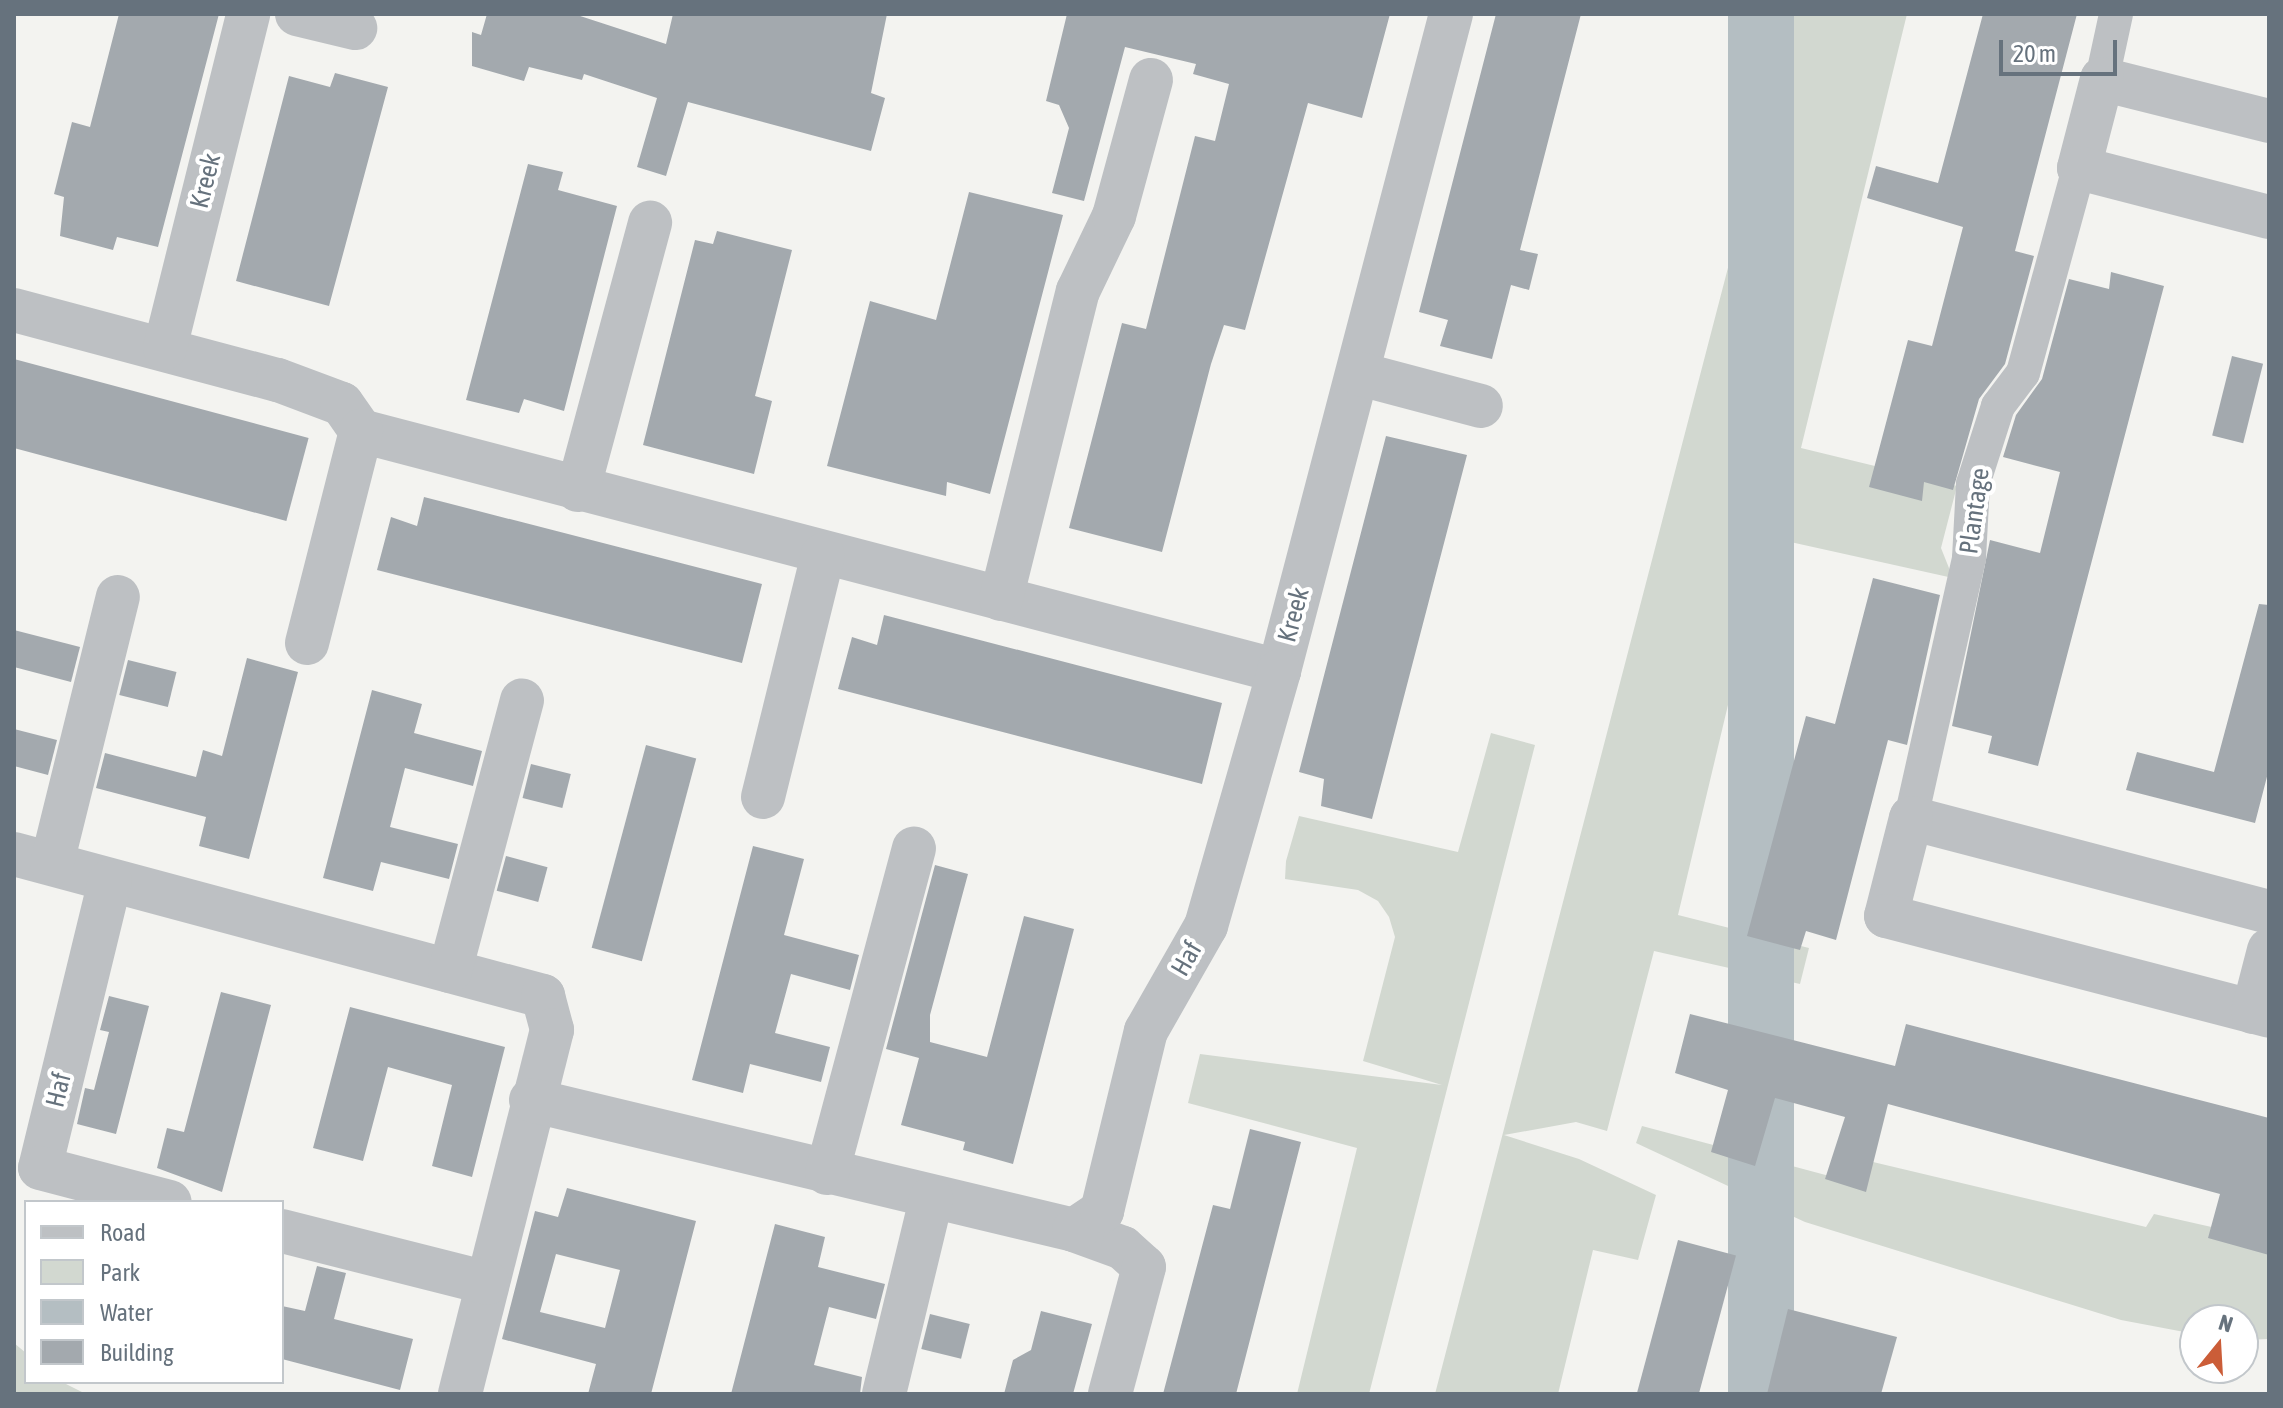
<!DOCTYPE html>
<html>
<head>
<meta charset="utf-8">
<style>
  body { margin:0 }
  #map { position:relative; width:2283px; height:1408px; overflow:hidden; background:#f3f3f0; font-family:"Asap Condensed",sans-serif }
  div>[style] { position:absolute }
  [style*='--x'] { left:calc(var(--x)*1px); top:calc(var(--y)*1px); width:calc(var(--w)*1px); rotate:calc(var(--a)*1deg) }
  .green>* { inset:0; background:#d2d8d0 }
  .water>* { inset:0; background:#b4bec2; transform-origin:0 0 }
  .building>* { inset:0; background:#a3a9ae; transform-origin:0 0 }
  .pedestrian>* { height:34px; margin:-17px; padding:0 17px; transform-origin:17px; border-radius:17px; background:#bdc0c3 }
  .minor>* { height:44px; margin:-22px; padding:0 22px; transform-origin:22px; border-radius:22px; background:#bdc0c3 }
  span { translate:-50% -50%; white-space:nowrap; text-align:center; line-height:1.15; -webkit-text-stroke:8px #fff; paint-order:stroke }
  .street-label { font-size:26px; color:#66727d }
  .frame { position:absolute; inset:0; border:16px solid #66727d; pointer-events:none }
  .legend { position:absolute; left:24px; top:1200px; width:260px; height:184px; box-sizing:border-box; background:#fff; border:2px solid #c2c7cb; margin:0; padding:10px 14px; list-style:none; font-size:24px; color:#66727d }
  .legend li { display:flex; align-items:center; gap:16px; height:40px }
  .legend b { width:40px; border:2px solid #c2c7cb }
  .north { position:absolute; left:2179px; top:1304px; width:80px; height:80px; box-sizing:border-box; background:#fff; border:2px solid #c2c7cb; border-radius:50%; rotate:18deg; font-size:22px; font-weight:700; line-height:32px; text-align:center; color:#66727d }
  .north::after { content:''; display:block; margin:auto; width:28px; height:36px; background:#cb5d38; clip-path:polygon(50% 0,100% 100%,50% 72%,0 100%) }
  .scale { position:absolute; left:1999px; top:40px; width:118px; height:36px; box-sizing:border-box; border:4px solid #66727d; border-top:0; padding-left:10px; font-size:24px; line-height:28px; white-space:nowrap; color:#66727d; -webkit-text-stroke:6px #fff; paint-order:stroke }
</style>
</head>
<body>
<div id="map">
  <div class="green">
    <div style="clip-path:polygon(1794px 14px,1907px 14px,1801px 448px,1957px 486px,1941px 548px,1953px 578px,1768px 537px,1678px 915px,1809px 948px,1800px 984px,1654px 951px,1607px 1131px,1576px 1122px,1504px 1135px,1579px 1159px,1656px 1195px,1638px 1260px,1593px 1250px,1558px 1394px,1435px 1394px)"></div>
    <div style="clip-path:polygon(1491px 733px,1535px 745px,1369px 1394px,1297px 1394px,1357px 1148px,1188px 1103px,1200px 1054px,1442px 1085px,1363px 1061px,1395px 937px,1389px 917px,1378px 901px,1358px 890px,1285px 879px,1286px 861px,1299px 816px,1458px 852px)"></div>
    <div style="clip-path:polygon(1642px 1126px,1863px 1185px,1873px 1162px,2146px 1227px,2154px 1214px,2269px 1240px,2269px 1339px,2243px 1340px,2243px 1320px,2195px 1320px,2195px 1334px,2121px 1320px,1805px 1222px,1636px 1143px)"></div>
    <div style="clip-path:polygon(14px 1343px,26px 1353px,26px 1382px,62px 1382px,86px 1394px,14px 1394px)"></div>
  </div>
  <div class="water">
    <div style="left:1728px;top:14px;width:66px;height:1426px"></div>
  </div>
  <div class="building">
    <div style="clip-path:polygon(119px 14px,219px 14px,158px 247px,117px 237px,113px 250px,60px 236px,64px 197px,54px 194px,72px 122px,90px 127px)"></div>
    <div style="clip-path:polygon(487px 14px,574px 14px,666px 44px,673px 14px,887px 14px,871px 93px,885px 98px,871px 151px,688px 102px,666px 176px,637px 167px,657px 98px,584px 74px,582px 80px,529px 67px,524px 81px,472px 66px,472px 32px,481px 35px)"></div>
    <div style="clip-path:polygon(1067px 14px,1390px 14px,1362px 118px,1308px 103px,1245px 330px,1224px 325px,1211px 364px,1162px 552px,1069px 528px,1122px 323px,1146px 329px,1195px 136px,1215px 141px,1229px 84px,1193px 74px,1196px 64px,1125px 47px,1084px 201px,1052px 193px,1069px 128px,1059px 105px,1046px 101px)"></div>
    <div style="clip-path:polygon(1496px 14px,1581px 14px,1520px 250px,1538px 254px,1529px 290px,1511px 285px,1492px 359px,1440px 346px,1448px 320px,1419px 312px)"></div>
    <div style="clip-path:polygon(1983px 14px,2077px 14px,2015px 251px,2034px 256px,2005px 364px,1979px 399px,1953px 490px,1924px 482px,1922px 501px,1869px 487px,1908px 340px,1932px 346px,1963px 227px,1867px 198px,1876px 166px,1938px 183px)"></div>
    <div style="clip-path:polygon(335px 73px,388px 87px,329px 306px,236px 281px,289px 76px,330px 87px)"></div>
    <div style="clip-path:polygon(528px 164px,563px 172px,558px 190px,617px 206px,564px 411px,524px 399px,519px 413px,466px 400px)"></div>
    <div style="clip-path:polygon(969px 192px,1063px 215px,990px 494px,947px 482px,946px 496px,827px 466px,870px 301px,936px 320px)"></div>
    <div style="clip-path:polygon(717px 231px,792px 250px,755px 396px,772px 401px,754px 474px,643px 445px,695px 240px,713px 244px)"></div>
    <div style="clip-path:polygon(2111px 272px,2164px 286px,2038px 766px,1988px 753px,1992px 736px,1952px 726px,1990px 540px,2040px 553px,2060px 472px,2003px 457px,2016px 415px,2042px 379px,2069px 279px,2109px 289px)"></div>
    <div style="left:2232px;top:356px;width:32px;height:82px;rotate:14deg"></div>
    <div style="left:14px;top:359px;width:305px;height:86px;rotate:15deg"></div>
    <div style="clip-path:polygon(1386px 436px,1467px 455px,1372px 819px,1321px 806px,1324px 779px,1299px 772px)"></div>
    <div style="clip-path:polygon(424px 497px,762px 584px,742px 663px,377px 570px,391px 517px,417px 526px)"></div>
    <div style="clip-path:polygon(1873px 578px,1940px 595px,1907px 745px,1888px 740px,1836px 940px,1806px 931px,1800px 950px,1747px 936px,1806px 716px,1835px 724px)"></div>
    <div style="clip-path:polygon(2259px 604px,2269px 605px,2269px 769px,2255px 823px,2126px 790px,2137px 752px,2214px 772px)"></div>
    <div style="clip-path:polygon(884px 615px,1222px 703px,1202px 784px,838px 689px,852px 637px,877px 645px)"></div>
    <div style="clip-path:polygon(14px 630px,80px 647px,71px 682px,14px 667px)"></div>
    <div style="clip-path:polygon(247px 658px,298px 672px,249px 859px,199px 846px,206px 817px,96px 788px,105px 753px,196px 777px,203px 750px,222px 756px)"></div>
    <div style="left:128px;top:660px;width:50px;height:36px;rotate:14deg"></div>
    <div style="clip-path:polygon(372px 690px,422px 704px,414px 733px,482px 751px,473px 786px,405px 768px,390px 827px,458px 844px,449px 879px,381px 862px,373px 891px,323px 878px)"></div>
    <div style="clip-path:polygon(14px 729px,57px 740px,48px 775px,14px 766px)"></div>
    <div style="left:646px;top:745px;width:52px;height:210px;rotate:15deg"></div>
    <div style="left:531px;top:764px;width:41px;height:35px;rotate:14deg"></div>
    <div style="clip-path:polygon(753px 846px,804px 859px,784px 935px,859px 955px,850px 990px,791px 974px,775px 1033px,830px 1047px,821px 1082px,750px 1064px,743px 1093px,692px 1080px)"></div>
    <div style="left:506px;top:856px;width:43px;height:36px;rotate:15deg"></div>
    <div style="clip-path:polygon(935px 865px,968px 874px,930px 1015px,930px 1042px,987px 1057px,1024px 916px,1074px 929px,1013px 1164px,963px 1150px,965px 1142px,901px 1125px,919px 1058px,886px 1049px)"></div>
    <div style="clip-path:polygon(221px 992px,271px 1005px,222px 1192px,157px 1168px,167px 1128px,184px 1132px)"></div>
    <div style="clip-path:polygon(109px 996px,149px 1006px,116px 1134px,77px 1124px,85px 1088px,94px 1090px,109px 1032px,100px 1030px)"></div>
    <div style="clip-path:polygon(350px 1007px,505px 1047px,472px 1177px,432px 1166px,452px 1085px,388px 1067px,363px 1161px,313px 1148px)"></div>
    <div style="clip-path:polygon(1690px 1014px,1895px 1066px,1906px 1024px,2269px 1118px,2269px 1255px,2208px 1238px,2220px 1194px,1888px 1104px,1866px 1192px,1825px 1179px,1845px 1117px,1775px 1098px,1755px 1166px,1711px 1152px,1728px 1090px,1675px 1073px)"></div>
    <div style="clip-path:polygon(1250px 1129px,1301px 1142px,1236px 1394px,1163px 1394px,1213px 1205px,1230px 1209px)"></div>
    <div style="clip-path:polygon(evenodd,567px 1188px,696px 1221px,651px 1394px,588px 1394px,596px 1364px,502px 1339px,535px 1211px,558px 1217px,567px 1188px,556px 1254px,620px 1270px,605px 1328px,540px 1312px,556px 1254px)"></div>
    <div style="clip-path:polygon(775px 1224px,825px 1237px,818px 1267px,885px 1284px,876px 1319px,829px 1307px,814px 1365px,862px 1377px,860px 1394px,731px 1394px)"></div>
    <div style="left:1678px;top:1240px;width:60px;height:159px;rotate:15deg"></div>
    <div style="clip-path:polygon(317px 1266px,346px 1273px,334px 1319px,413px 1339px,400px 1390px,282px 1359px,282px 1306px,305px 1311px)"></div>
    <div style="clip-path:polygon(1788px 1309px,1897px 1337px,1881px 1394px,1767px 1394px)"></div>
    <div style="clip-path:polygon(1041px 1311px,1092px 1324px,1073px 1394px,1004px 1394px,1013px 1360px,1031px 1350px)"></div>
    <div style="left:930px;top:1314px;width:41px;height:36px;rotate:14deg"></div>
  </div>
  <div class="pedestrian">
    <div style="--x:2102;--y:79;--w:66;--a:-77.8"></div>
    <div style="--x:1911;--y:818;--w:266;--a:-77.4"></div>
    <div style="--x:1969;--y:558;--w:74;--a:-86.9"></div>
    <div style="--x:1973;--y:484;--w:82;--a:-72.2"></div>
    <div style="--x:1998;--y:406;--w:41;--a:-52.9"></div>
    <div style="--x:2023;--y:373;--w:213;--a:-74.7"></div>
  </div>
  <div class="minor">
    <div style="--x:297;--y:14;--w:60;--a:13.6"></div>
    <div style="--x:2269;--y:121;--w:172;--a:-165.9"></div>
    <div style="--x:2102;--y:79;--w:92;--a:104.5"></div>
    <div style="--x:2079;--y:168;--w:196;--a:14.5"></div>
    <div style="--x:14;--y:310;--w:273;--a:14.9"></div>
    <div style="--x:278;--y:380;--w:68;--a:20.6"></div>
    <div style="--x:342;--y:404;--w:33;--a:55"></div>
    <div style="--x:361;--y:431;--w:949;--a:14.65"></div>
    <div style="--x:1279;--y:671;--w:679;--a:-75.33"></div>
    <div style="--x:165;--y:348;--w:344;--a:-76"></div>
    <div style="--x:1360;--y:374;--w:125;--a:14.8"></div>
    <div style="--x:578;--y:490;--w:277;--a:-74.9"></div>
    <div style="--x:1001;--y:599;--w:317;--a:-76"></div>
    <div style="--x:1078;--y:291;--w:83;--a:-64.4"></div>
    <div style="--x:1114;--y:216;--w:141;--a:-74.8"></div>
    <div style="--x:307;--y:643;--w:219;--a:-75.7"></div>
    <div style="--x:763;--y:797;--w:249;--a:-76.1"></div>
    <div style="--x:14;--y:854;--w:548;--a:15.03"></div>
    <div style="--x:543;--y:996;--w:35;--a:75"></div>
    <div style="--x:552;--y:1030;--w:375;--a:104.2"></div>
    <div style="--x:52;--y:863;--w:274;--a:-76.1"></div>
    <div style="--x:110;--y:881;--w:295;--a:103.7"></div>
    <div style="--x:40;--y:1168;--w:134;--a:14.7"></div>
    <div style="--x:2269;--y:912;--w:370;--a:-165.3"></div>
    <div style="--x:1911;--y:818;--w:101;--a:104.3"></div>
    <div style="--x:1886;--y:916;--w:396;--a:14.6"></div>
    <div style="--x:450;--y:971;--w:280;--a:-75.1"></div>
    <div style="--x:2253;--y:1012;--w:64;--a:-75.5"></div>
    <div style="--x:531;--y:1100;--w:558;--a:13.46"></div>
    <div style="--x:1074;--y:1230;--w:52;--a:20.2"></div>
    <div style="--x:1123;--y:1248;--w:28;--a:42"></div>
    <div style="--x:1144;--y:1267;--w:131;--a:105"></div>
    <div style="--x:827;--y:1173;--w:336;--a:-75"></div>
    <div style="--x:1074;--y:1230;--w:34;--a:-34"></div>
    <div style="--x:1102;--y:1211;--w:185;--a:-76.3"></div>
    <div style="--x:1146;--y:1031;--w:121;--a:-60.3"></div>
    <div style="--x:1206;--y:926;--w:265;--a:-74"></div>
    <div style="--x:282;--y:1231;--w:212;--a:14.2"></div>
    <div style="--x:884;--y:1394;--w:201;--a:-76.4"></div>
  </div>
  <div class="street-label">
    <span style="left:206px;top:181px;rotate:-76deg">Kreek</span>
    <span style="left:1975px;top:511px;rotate:-82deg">Plantage</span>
    <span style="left:1294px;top:615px;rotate:-75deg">Kreek</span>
    <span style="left:1187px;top:959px;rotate:-60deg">Haf</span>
    <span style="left:59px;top:1090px;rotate:-76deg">Haf</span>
  </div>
  <div class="frame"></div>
  <ul class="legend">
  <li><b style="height:10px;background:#bdc0c3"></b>Road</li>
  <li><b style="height:22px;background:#d2d8d0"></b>Park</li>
  <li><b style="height:22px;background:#b4bec2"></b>Water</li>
  <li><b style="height:22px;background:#a3a9ae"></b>Building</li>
  </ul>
  <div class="north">N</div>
  <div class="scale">20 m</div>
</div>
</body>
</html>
